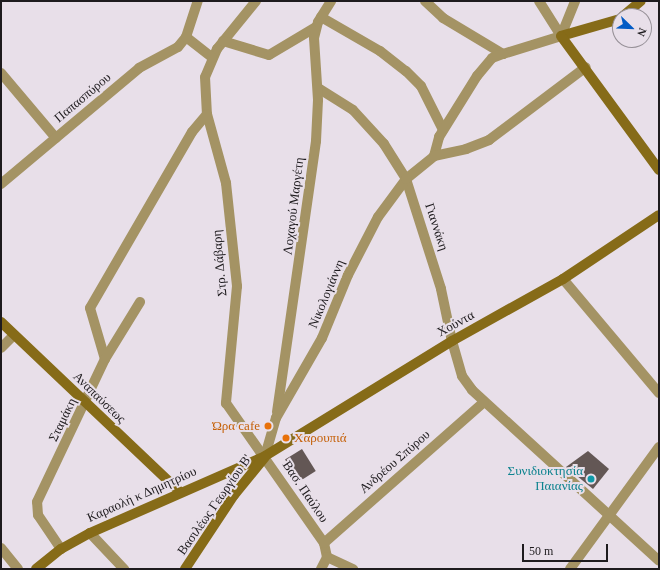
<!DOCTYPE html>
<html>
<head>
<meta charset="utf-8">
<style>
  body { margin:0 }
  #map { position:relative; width:660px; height:570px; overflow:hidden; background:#e8dfe9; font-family:"Times New Roman",serif }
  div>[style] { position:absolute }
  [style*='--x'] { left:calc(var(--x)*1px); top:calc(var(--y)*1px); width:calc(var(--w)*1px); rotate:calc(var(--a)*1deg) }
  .building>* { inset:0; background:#635755; transform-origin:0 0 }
  .street>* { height:10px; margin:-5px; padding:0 5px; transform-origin:5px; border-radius:5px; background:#a49364 }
  .secondary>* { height:10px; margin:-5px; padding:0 5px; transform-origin:5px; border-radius:5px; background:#866b18 }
  .dots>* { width:11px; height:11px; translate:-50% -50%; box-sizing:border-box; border:2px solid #e8dfe9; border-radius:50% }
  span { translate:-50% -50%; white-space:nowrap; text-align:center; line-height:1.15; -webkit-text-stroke:4px #e8dfe9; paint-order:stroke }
  .street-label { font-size:13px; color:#1e1b1e }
  .food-label { font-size:13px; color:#c56008 }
  .right { translate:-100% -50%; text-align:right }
  .left { translate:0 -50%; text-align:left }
  .culture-label { font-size:13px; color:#0d838f }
  .frame { position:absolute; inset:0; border:2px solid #1e1b1e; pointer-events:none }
  .north { position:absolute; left:612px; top:8px; width:40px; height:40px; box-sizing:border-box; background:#e8dfe9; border:1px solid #979198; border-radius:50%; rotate:113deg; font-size:11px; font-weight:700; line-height:16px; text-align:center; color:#1e1b1e }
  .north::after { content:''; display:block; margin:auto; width:14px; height:18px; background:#035bc5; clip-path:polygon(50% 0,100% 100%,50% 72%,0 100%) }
  .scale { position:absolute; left:522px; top:544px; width:86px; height:18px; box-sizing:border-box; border:2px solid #1e1b1e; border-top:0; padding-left:5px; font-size:12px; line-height:14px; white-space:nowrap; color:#1e1b1e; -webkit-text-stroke:3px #e8dfe9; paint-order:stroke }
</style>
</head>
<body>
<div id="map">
  <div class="building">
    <div style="left:302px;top:449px;width:26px;height:20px;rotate:58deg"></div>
    <div style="clip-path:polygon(588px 451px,609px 469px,593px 489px,566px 467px)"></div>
  </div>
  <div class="street">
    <div style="--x:256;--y:1;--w:62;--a:129.1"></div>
    <div style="--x:217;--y:49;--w:30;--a:113"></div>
    <div style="--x:205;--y:77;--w:37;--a:87"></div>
    <div style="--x:207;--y:114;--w:72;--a:74.6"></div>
    <div style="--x:226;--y:183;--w:104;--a:83.9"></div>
    <div style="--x:237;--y:286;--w:118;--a:95.4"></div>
    <div style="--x:226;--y:403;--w:171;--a:55"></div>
    <div style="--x:324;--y:543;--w:14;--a:78"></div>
    <div style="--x:425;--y:1;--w:25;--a:43"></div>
    <div style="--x:443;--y:18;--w:70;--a:31"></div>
    <div style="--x:503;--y:54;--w:61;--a:-17.2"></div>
    <div style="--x:539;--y:1;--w:41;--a:57.8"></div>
    <div style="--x:321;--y:17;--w:68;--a:30"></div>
    <div style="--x:380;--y:51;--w:33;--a:38"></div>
    <div style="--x:406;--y:71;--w:21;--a:45"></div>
    <div style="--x:421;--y:86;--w:49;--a:63.4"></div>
    <div style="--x:561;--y:36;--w:38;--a:-68"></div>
    <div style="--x:186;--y:37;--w:33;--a:38"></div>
    <div style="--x:223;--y:41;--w:48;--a:16.9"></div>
    <div style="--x:269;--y:55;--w:55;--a:-30.8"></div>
    <div style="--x:1;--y:73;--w:85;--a:49.8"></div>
    <div style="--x:318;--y:88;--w:41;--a:32.2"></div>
    <div style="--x:353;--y:110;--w:46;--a:47.6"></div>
    <div style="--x:384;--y:144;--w:41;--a:57.8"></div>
    <div style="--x:406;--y:179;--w:115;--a:72.3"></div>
    <div style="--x:441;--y:289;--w:53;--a:78.1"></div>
    <div style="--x:452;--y:341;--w:36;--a:74"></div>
    <div style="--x:462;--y:376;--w:17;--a:54"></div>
    <div style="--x:472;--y:390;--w:253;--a:42.4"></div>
    <div style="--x:434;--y:156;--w:20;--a:-75"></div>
    <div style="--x:439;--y:137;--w:72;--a:-58.1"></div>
    <div style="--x:477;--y:76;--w:23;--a:-50"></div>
    <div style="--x:492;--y:58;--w:12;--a:-20"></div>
    <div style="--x:1;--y:184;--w:180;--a:-40"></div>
    <div style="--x:139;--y:68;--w:44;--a:-28.3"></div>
    <div style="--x:178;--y:47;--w:13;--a:-51"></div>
    <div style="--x:186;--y:37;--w:38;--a:-72"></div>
    <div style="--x:563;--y:279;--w:149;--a:49.9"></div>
    <div style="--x:1;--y:348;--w:18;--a:-45"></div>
    <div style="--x:105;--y:359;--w:53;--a:-106.4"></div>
    <div style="--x:90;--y:308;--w:203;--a:-59.9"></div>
    <div style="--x:192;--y:132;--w:23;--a:-50"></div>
    <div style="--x:277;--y:412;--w:274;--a:-81.8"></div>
    <div style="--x:316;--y:141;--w:41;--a:-87.2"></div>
    <div style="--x:318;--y:100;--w:62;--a:-93.7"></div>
    <div style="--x:314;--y:38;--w:16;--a:-76"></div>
    <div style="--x:318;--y:22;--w:25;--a:-58"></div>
    <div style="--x:265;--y:456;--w:40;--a:-74"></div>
    <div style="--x:276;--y:418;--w:92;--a:-60.1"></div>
    <div style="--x:322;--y:338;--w:68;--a:-67.6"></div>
    <div style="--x:348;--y:275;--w:65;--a:-62.7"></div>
    <div style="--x:378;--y:217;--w:47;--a:-53.6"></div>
    <div style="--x:406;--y:179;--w:36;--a:-39"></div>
    <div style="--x:434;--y:156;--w:33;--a:-12"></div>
    <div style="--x:466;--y:149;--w:25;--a:-21"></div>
    <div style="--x:489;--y:140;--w:121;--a:-37"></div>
    <div style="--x:90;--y:533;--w:50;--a:46.6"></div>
    <div style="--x:324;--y:543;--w:213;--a:-41.4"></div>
    <div style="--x:1;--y:548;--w:27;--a:51"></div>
    <div style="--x:61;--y:549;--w:41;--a:-124.1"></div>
    <div style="--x:38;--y:515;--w:13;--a:-94"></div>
    <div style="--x:37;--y:502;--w:158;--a:-64.6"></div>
    <div style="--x:105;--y:359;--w:67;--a:-58.4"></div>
    <div style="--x:327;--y:557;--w:29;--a:25"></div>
    <div style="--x:321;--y:569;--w:13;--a:-63"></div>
    <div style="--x:570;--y:569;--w:151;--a:-53.9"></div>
  </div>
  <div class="secondary">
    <div style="--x:623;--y:16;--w:23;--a:-40"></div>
    <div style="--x:620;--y:19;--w:61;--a:163.9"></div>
    <div style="--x:561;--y:36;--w:166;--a:53.8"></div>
    <div style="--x:1;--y:322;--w:247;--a:43.5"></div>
    <div style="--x:36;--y:569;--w:32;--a:-39"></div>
    <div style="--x:61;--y:549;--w:33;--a:-29"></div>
    <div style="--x:90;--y:533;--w:191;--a:-23.7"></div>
    <div style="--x:265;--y:456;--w:220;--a:-31.6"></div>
    <div style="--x:452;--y:341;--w:127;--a:-29.2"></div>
    <div style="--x:563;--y:279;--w:115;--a:-33.7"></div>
    <div style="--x:185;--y:569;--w:89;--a:-56.5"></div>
    <div style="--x:234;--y:495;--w:49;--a:-50.8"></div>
  </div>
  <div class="dots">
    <div style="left:268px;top:426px;background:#e8710a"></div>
    <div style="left:286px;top:438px;background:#e8710a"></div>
    <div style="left:591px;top:479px;background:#0f9aa8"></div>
  </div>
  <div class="street-label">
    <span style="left:83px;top:98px;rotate:-40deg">Παπασπύρου</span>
    <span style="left:294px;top:206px;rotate:-83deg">Λοχαγού Μαργέτη</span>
    <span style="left:436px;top:227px;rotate:72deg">Γιαννάκη</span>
    <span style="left:220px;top:263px;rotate:-95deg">Στρ. Δάβαρη</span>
    <span style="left:327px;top:294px;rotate:-67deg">Νικολογιάννη</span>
    <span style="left:456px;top:324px;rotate:-29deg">Χούντα</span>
    <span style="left:99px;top:398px;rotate:44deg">Αναπαύσεως</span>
    <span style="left:63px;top:420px;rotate:-64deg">Σταμάκη</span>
    <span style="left:395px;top:462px;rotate:-41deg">Ανδρέου Σπύρου</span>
    <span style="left:305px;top:492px;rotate:56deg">Βασ. Παύλου</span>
    <span style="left:142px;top:495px;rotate:-24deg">Καραολή κ Δημητρίου</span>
    <span style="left:215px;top:505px;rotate:-55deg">Βασιλέως Γεωργίου Β'</span>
  </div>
  <div class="food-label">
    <span class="right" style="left:260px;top:426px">Ώρα cafe</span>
    <span class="left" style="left:294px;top:438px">Χαρουπιά</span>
  </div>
  <div class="culture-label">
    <span class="right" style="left:583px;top:479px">Συνιδιοκτησία<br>Παιανίας</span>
  </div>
  <div class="frame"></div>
  <div class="north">N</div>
  <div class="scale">50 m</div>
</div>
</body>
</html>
